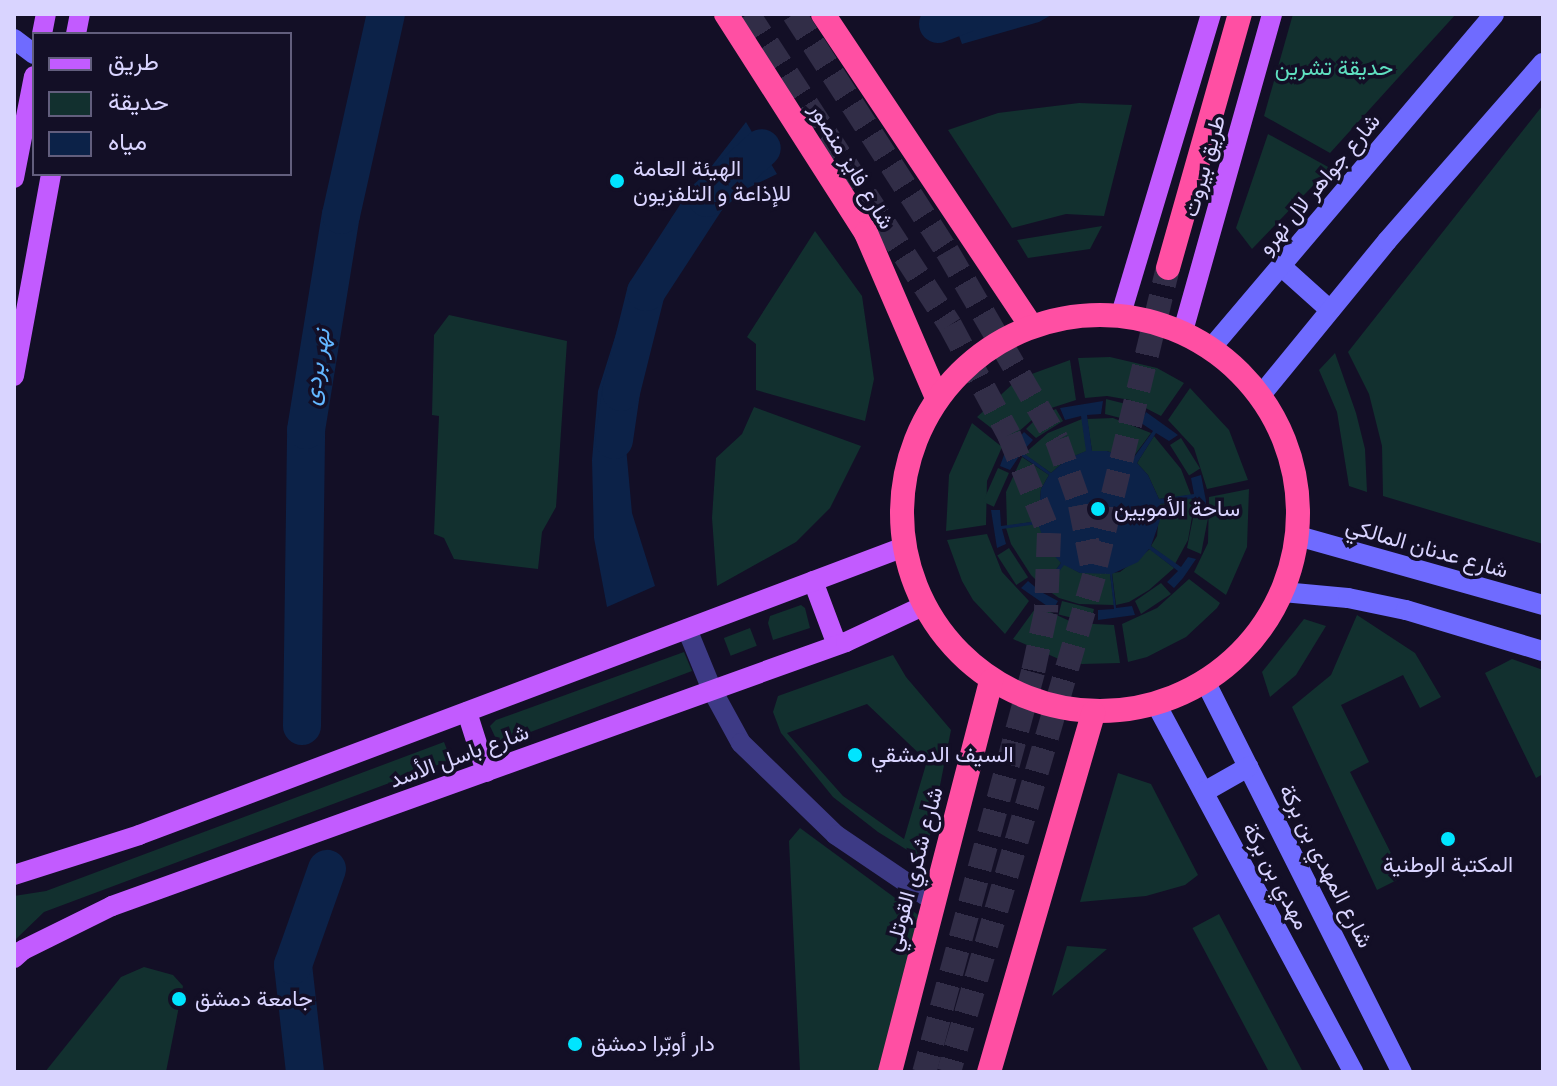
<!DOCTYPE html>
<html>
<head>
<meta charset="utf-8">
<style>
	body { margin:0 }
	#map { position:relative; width:1557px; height:1086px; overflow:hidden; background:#130f26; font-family:Raleway,Vazirmatn,sans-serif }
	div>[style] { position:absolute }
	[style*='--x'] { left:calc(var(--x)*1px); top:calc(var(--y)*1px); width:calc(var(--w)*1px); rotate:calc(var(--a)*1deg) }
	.green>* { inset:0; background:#12302f; transform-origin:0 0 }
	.water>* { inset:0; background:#0c2248 }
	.river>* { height:38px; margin:-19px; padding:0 19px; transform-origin:19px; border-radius:19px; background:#0c2248 }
	.highway-tunnel>* { height:24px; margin-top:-12px; transform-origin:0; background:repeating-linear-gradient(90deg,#312d47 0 24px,transparent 0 36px) }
	.street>* { height:20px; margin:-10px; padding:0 10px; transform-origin:10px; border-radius:10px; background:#3d3a85 }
	.secondary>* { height:20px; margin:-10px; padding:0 10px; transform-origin:10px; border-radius:10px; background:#6f6bff }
	.primary>* { height:20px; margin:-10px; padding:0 10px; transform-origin:10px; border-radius:10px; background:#c25bff }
	.highway>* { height:24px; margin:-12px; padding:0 12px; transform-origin:12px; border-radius:12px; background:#ff4fa3 }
	.highway>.ring { margin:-12px; padding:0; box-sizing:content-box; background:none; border:24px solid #ff4fa3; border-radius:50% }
	.dots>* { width:22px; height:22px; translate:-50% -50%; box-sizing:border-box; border:4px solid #130f26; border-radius:50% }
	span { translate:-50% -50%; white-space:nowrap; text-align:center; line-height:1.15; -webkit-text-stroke:7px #130f26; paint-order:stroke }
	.park-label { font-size:22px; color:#5fe0c0 }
	.street-label { font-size:22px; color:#d9d4ff }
	.poi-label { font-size:22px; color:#d9d4ff }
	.left { translate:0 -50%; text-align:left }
	.water-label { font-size:24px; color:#62b6ff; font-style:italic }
	.frame { position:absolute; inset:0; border:16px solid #d9d4ff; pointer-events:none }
	.legend { position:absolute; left:32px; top:32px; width:260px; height:144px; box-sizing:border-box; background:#130f26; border:2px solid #625e7d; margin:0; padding:10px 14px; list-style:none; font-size:24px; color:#d9d4ff }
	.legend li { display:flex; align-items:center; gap:16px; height:40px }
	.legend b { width:40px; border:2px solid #625e7d }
</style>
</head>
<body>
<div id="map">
	<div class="green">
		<div style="clip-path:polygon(1293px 14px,1456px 14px,1330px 153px,1264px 116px)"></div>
		<div style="clip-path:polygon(1079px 103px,1132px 105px,1104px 216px,1066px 214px,1012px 228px,948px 130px,998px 113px)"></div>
		<div style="clip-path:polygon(1543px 105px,1543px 544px,1383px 496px,1382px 446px,1369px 394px,1348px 352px)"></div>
		<div style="clip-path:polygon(1268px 134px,1330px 168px,1252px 249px,1236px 228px)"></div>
		<div style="clip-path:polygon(1102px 226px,1090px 249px,1028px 258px,1017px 240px)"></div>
		<div style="clip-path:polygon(815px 231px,862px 296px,874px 379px,865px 421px,756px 390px,756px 344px,747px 337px)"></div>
		<div style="clip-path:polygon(449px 315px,567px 341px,556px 507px,542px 532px,538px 569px,454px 559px,444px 538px,434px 534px,439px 416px,432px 415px,434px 335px)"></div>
		<div style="clip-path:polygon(1335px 353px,1356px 413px,1365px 449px,1367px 492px,1349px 486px,1337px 412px,1319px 370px)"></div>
		<div style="clip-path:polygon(1110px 357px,1157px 368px,1184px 383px,1161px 416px,1130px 400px,1107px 396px,1085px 398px,1078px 358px)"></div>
		<div style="clip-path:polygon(1070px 360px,1076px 400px,1042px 411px,1008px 441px,977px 417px,1018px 379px)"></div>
		<div style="clip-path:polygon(1190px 388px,1229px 430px,1248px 480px,1207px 489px,1194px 448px,1168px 420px)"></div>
		<div style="clip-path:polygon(1106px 399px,1142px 408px,1136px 422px,1105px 414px)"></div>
		<div style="clip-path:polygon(754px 407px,861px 446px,830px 508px,796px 542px,717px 586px,712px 518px,716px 458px,742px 434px)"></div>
		<div style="clip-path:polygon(1056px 409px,1063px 421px,1036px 438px,1026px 429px,1038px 417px)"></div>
		<div style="clip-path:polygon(1113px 418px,1151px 433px,1131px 460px,1107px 451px,1092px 451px,1087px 419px)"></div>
		<div style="clip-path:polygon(1082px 419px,1087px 451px,1067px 459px,1051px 473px,1024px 454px,1048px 433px)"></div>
		<div style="clip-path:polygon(972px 423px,1002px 447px,987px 481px,986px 525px,946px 531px,949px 475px)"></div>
		<div style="clip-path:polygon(1154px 436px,1181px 469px,1191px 495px,1159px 499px,1148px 475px,1137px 463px)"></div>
		<div style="left:1181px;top:438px;width:36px;height:13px;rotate:58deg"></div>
		<div style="clip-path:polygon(1022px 457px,1049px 475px,1041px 489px,1038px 521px,1007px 526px,1006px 492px)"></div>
		<div style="left:998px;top:468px;width:12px;height:37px;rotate:24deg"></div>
		<div style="clip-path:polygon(1249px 489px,1247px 547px,1226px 595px,1194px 572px,1208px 543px,1209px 497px)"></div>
		<div style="clip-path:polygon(1191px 498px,1194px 505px,1188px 540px,1175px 564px,1151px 546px,1157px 536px,1160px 504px)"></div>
		<div style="clip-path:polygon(1193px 518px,1208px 518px,1201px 554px,1187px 548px)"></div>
		<div style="clip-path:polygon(1038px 523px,1061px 563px,1043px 587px,1031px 575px,1011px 544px,1006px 528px)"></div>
		<div style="clip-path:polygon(987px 534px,1002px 572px,1029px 601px,1005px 634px,973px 600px,962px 581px,947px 540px)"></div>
		<div style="left:1009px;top:548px;width:35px;height:14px;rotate:57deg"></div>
		<div style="clip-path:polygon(1150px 549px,1174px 568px,1149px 590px,1129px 602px,1116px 605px,1112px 573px,1120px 572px)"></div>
		<div style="clip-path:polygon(1064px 564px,1080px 573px,1110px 573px,1114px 605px,1079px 604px,1059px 598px,1046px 589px)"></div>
		<div style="clip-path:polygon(1189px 579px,1220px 603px,1217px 608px,1186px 637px,1147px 657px,1128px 662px,1122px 624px,1157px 608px)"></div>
		<div style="clip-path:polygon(1161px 583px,1171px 594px,1141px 614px,1135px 601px)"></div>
		<div style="left:1062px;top:601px;width:33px;height:14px;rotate:14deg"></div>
		<div style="clip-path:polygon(801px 605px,805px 608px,810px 628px,773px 640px,768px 623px,770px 616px)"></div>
		<div style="clip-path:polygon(1037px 606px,1074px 623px,1114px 625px,1120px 663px,1082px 664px,1061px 660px,1013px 639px)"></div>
		<div style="clip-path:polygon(1357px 615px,1415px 653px,1441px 697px,1420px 708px,1403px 675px,1341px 705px,1369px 762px,1350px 772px,1403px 877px,1377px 890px,1292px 707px,1331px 675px)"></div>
		<div style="clip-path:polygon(1304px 619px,1326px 626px,1296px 675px,1270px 697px,1262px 672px)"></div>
		<div style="left:750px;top:628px;width:19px;height:28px;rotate:69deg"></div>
		<div style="clip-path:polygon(684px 652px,692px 671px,504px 742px,497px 741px,490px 726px,496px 720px)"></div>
		<div style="clip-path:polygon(evenodd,893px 655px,906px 677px,951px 730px,925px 861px,878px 832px,833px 797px,781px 733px,773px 712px,778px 696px,893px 655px,867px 704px,927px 761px,904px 839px,843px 796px,787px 733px,867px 704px)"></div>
		<div style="clip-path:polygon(1512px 659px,1543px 670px,1543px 774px,1536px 778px,1485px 673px)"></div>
		<div style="clip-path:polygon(444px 742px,451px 760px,44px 912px,14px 941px,14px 896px,46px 891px)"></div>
		<div style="clip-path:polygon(1118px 773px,1151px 784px,1198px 875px,1185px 885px,1146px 896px,1080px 902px)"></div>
		<div style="clip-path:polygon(800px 828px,921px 917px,881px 1072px,800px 1072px,789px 841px)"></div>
		<div style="left:1219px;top:914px;width:178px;height:30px;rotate:62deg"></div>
		<div style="clip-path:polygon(1067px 946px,1107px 949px,1052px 996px)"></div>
		<div style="clip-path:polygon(144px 967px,173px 975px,183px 986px,166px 1072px,45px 1072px,121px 977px)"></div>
	</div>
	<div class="water">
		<div style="clip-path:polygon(951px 14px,1053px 14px,1039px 22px,962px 44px)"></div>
		<div style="clip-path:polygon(746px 122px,777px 174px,698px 212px,646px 292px,621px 392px,632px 513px,655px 586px,607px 607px,594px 538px,592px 460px,598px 391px,627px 299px,672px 217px)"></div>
		<div style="clip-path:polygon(1103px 401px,1101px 414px,1087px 415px,1092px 451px,1107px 451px,1132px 460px,1153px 431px,1141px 423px,1146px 412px,1178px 435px,1169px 441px,1156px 433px,1137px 463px,1148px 475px,1159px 499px,1194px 494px,1191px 478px,1201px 475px,1206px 501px,1206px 512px,1196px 512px,1195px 498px,1160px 504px,1160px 520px,1151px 546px,1181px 567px,1188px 557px,1196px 559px,1183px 578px,1174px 588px,1167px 582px,1178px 571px,1149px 549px,1138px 562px,1112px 574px,1116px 608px,1132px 606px,1135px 615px,1098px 620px,1098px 610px,1114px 609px,1110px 574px,1080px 573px,1064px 565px,1043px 593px,1058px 601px,1053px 610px,1021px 588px,1028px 581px,1040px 591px,1061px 563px,1047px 548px,1038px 524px,1002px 529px,1006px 544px,997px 548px,991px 510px,1000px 510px,1001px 526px,1038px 521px,1041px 489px,1049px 475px,1020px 455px,1010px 470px,1000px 466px,1004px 455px,1024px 432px,1033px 440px,1022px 452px,1051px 473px,1067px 459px,1086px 451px,1081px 416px,1065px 420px,1060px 408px)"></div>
	</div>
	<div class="river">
		<div style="--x:938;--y:24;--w:28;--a:-21"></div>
		<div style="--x:614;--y:440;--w:49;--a:-81.7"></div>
		<div style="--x:621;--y:392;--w:103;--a:-76"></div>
		<div style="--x:646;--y:292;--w:112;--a:-57"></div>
		<div style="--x:707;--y:198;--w:74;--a:-42.3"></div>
		<div style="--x:302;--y:726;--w:296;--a:-89.2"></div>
		<div style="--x:306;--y:430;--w:218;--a:-80.8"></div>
		<div style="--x:341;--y:215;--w:206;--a:-77.4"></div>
		<div style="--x:305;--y:1072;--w:108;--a:-96.4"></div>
		<div style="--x:293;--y:965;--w:102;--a:-70.5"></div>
	</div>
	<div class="highway-tunnel">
		<div style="--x:748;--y:14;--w:371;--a:57"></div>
		<div style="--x:950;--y:325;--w:125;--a:61.8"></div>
		<div style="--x:1009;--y:435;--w:106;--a:67.8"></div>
		<div style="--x:1049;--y:533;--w:79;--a:92.2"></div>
		<div style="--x:1046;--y:612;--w:61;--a:102.2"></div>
		<div style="--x:1033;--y:672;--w:415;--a:105.2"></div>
		<div style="--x:794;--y:14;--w:282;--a:57.2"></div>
		<div style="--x:947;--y:251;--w:219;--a:59.8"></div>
		<div style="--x:1057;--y:440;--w:69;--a:70.5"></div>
		<div style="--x:1080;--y:505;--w:72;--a:78.8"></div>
		<div style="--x:1094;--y:576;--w:517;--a:106.3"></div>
		<div style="--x:1096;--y:565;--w:306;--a:-76.4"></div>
	</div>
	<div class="street">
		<div style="--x:687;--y:629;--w:66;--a:67.7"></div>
		<div style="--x:712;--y:690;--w:60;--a:61.3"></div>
		<div style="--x:741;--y:743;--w:132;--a:44.1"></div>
		<div style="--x:836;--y:835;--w:116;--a:34.1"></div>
	</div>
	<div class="secondary">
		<div style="--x:14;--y:39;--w:25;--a:37"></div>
		<div style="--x:1281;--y:266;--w:66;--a:41.9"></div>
		<div style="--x:1212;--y:347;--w:436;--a:-49.7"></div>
		<div style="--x:1261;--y:395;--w:199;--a:-50.7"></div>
		<div style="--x:1387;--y:241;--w:237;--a:-48.8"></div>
		<div style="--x:1298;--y:536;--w:255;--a:15.7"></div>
		<div style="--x:1283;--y:592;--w:65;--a:5.3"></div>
		<div style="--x:1348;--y:598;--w:59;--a:11.7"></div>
		<div style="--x:1406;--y:610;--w:143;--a:16.7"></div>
		<div style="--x:1206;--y:683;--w:436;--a:63.3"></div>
		<div style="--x:1155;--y:702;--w:420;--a:61.8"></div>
		<div style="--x:1204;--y:792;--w:51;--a:-29.6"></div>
	</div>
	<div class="primary">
		<div style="--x:42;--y:34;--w:20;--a:-79"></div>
		<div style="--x:76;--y:34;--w:20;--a:-79"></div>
		<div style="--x:14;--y:178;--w:104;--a:-78.9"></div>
		<div style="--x:1121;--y:314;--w:313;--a:-73.3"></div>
		<div style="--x:1183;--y:331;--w:329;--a:-74.3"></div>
		<div style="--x:14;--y:376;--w:205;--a:-79.6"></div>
		<div style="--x:813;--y:581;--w:68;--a:69.4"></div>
		<div style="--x:467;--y:712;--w:63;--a:72.4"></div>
		<div style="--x:14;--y:875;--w:131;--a:-17.7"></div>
		<div style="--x:139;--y:835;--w:817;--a:-20.63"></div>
		<div style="--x:14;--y:958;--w:12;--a:-42"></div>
		<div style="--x:23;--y:950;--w:99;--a:-26.3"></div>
		<div style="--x:112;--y:906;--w:780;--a:-19.78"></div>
		<div style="--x:846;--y:642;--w:85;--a:-25.1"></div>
	</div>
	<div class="highway">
		<div style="--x:726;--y:14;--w:260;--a:57.4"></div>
		<div style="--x:866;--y:233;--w:180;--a:66.7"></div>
		<div style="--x:823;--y:14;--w:375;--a:56.3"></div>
		<div style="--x:1168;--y:268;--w:264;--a:-74.2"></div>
		<div class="ring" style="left:902px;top:315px;width:372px;height:372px"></div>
		<div style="--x:890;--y:1072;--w:404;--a:-75.5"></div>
		<div style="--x:989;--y:1072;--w:374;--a:-73.8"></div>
	</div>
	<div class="dots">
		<div style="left:617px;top:181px;background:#00e5ff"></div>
		<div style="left:1098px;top:509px;background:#00e5ff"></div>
		<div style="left:855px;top:755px;background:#00e5ff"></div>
		<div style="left:1448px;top:839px;background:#00e5ff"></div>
		<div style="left:179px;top:999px;background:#00e5ff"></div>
		<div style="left:575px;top:1044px;background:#00e5ff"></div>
	</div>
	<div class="park-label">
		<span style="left:1334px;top:68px">حديقة تشرين</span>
	</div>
	<div class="street-label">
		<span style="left:852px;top:166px;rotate:59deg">شارع فايز منصور</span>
		<span style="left:1204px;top:166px;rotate:-74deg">طريق بيروت</span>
		<span style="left:1319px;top:184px;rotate:-50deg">شارع جواهر لال نهرو</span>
		<span style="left:1427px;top:548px;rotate:16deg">شارع عدنان المالكي</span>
		<span style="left:459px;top:756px;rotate:-20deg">شارع باسل الأسد</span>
		<span style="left:1326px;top:866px;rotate:63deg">شارع المهدي بن بركة</span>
		<span style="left:914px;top:869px;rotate:-75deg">شارع شكري القوتلي</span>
		<span style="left:1276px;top:876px;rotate:62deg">مهدي بن بركة</span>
	</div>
	<div class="poi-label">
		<span class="left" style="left:633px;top:181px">الهيئة العامة<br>للإذاعة و التلفزيون</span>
		<span class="left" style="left:1114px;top:509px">ساحة الأمويين</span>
		<span class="left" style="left:871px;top:755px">السيف الدمشقي</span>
		<span style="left:1448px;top:865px">المكتبة الوطنية</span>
		<span class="left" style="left:195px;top:999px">جامعة دمشق</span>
		<span class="left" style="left:591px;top:1044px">دار أوبّرا دمشق</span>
	</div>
	<div class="water-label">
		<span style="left:316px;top:367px;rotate:-81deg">نهر بردى</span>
	</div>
	<div class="frame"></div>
	<ul class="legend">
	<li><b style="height:10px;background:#c25bff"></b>طريق</li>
	<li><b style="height:22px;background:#12302f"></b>حديقة</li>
	<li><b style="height:22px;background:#0c2248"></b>مياه</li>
	</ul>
</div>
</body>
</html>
